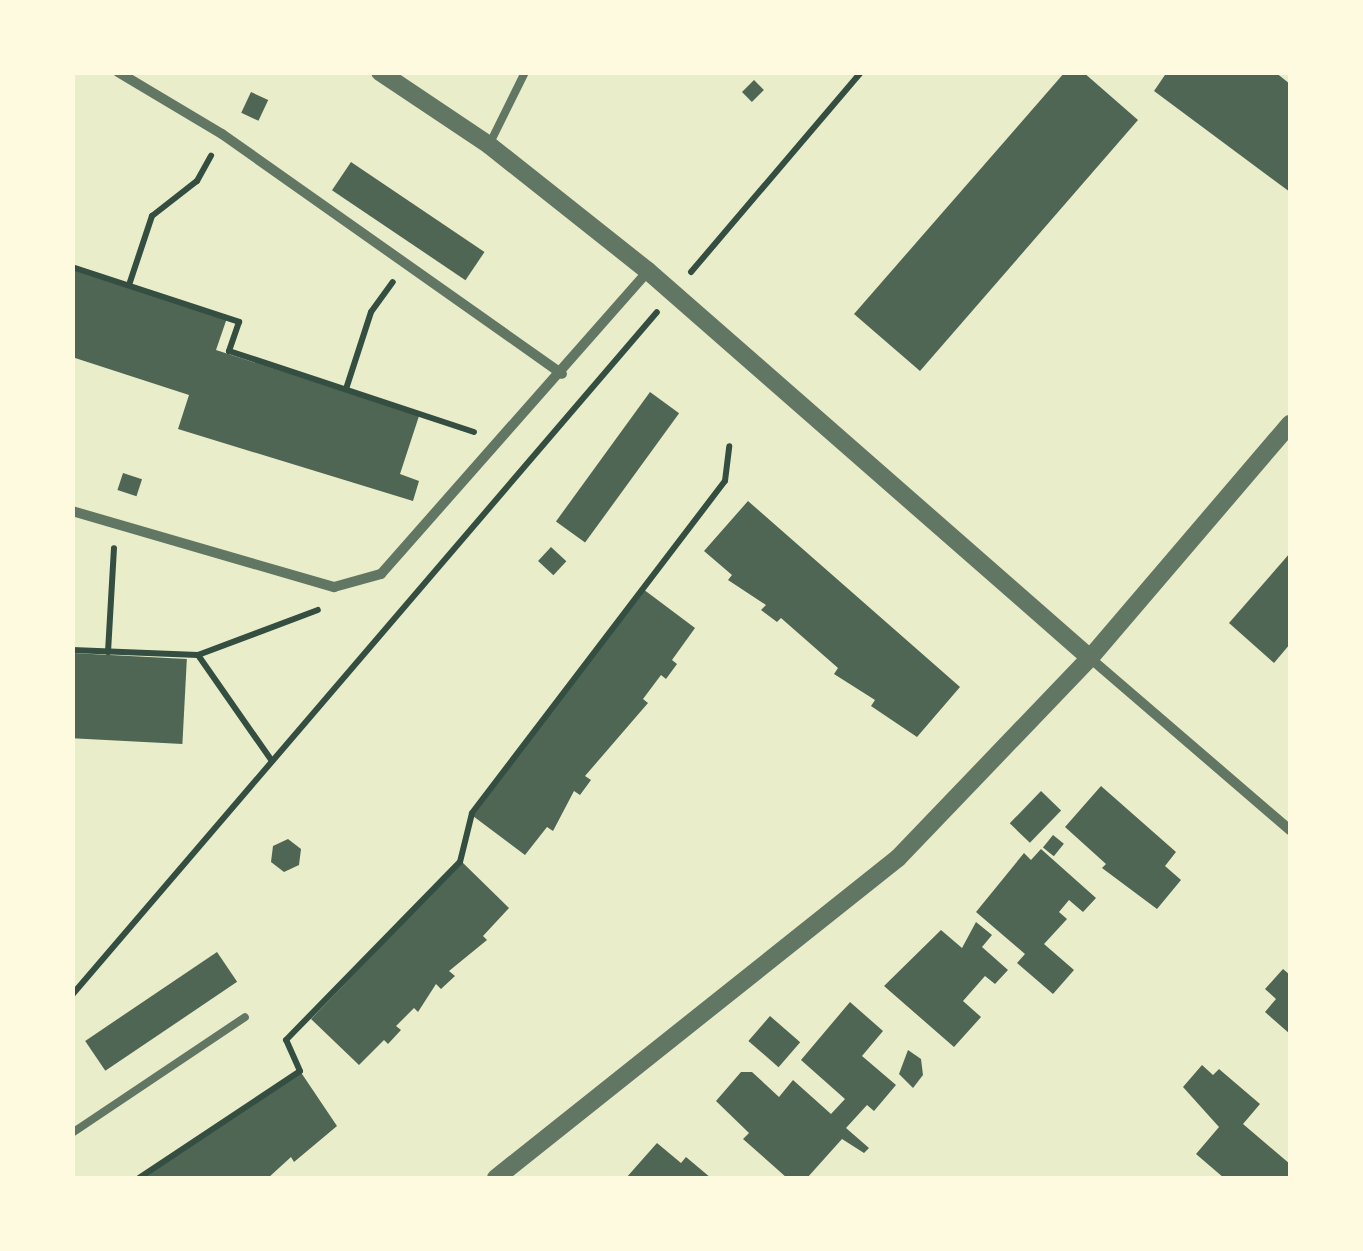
<!DOCTYPE html>
<html>
<head>
<meta charset="utf-8">
<style>
	body { margin:0 }
	#map { position:relative; width:1363px; height:1251px; overflow:hidden; background:#e9edc9; font-family:Signika,sans-serif }
	div>[style] { position:absolute }
	[style*='--x'] { left:calc(var(--x)*1px); top:calc(var(--y)*1px); width:calc(var(--w)*1px); rotate:calc(var(--a)*1deg) }
	.building>* { inset:0; background:#4f6655; transform-origin:0 0 }
	.path>* { height:6px; margin:-3px; padding:0 3px; transform-origin:3px; border-radius:3px; background:#344e41 }
	.service>* { height:8px; margin:-4px; padding:0 4px; transform-origin:4px; border-radius:4px; background:#617663 }
	.minor>* { height:10px; margin:-5px; padding:0 5px; transform-origin:5px; border-radius:5px; background:#617663 }
	.tertiary>* { height:18px; margin:-9px; padding:0 9px; transform-origin:9px; border-radius:9px; background:#617663 }
	span { translate:-50% -50%; white-space:nowrap; text-align:center; line-height:1.15; -webkit-text-stroke:8px #fefae0; paint-order:stroke }
	.frame { position:absolute; inset:0; border:75px solid #fefae0; pointer-events:none }
</style>
</head>
<body>
<div id="map">
	<div class="building">
		<div style="clip-path:polygon(1065px 72px,1083px 72px,1138px 120px,920px 371px,854px 314px)"></div>
		<div style="clip-path:polygon(1167px 72px,1275px 72px,1290px 84px,1290px 192px,1154px 91px)"></div>
		<div style="left:754px;top:80px;width:14px;height:17px;rotate:45deg"></div>
		<div style="left:251px;top:92px;width:19px;height:23px;rotate:25deg"></div>
		<div style="left:351px;top:162px;width:161px;height:34px;rotate:34deg"></div>
		<div style="clip-path:polygon(72px 268px,227px 318px,216px 350px,419px 416px,400px 474px,419px 481px,413px 501px,178px 429px,189px 395px,72px 357px)"></div>
		<div style="left:650px;top:392px;width:36px;height:160px;rotate:36deg"></div>
		<div style="left:123px;top:473px;width:20px;height:18px;rotate:18deg"></div>
		<div style="clip-path:polygon(748px 501px,960px 687px,917px 737px,871px 706px,875px 700px,834px 674px,838px 668px,781px 618px,777px 622px,761px 610px,766px 605px,728px 580px,732px 575px,704px 551px)"></div>
		<div style="left:551px;top:547px;width:21px;height:19px;rotate:43deg"></div>
		<div style="clip-path:polygon(1290px 553px,1290px 644px,1274px 663px,1229px 623px)"></div>
		<div style="clip-path:polygon(643px 589px,695px 628px,672px 660px,677px 664px,666px 679px,661px 675px,643px 699px,648px 703px,585px 776px,591px 780px,580px 795px,574px 791px,553px 831px,547px 827px,525px 855px,473px 816px)"></div>
		<div style="left:72px;top:653px;width:115px;height:85px;rotate:3deg"></div>
		<div style="clip-path:polygon(1101px 786px,1176px 852px,1165px 866px,1181px 880px,1157px 909px,1102px 868px,1106px 864px,1065px 827px)"></div>
		<div style="left:1041px;top:791px;width:28px;height:45px;rotate:44deg"></div>
		<div style="left:1053px;top:835px;width:14px;height:16px;rotate:39deg"></div>
		<div style="clip-path:polygon(288px 839px,301px 849px,299px 865px,284px 872px,271px 862px,273px 846px)"></div>
		<div style="clip-path:polygon(1041px 849px,1096px 898px,1083px 912px,1069px 900px,1059px 912px,1067px 919px,1044px 944px,1074px 970px,1053px 994px,1017px 963px,1025px 954px,976px 912px,1024px 853px,1031px 860px)"></div>
		<div style="clip-path:polygon(462px 862px,509px 908px,483px 936px,487px 940px,449px 971px,455px 976px,441px 989px,436px 984px,418px 1012px,414px 1008px,396px 1026px,401px 1030px,388px 1044px,384px 1040px,359px 1065px,311px 1019px)"></div>
		<div style="clip-path:polygon(976px 922px,992px 935px,982px 947px,1008px 970px,995px 984px,985px 976px,963px 1001px,981px 1017px,954px 1047px,884px 986px,941px 930px,962px 948px)"></div>
		<div style="left:217px;top:952px;width:36px;height:159px;rotate:56deg"></div>
		<div style="clip-path:polygon(1283px 969px,1290px 975px,1290px 1034px,1265px 1012px,1276px 999px,1265px 989px)"></div>
		<div style="clip-path:polygon(850px 1002px,883px 1031px,862px 1056px,896px 1085px,874px 1111px,867px 1105px,846px 1128px,869px 1148px,864px 1153px,842px 1139px,807px 1178px,787px 1178px,743px 1139px,749px 1133px,716px 1101px,741px 1072px,752px 1072px,779px 1097px,793px 1080px,831px 1114px,845px 1099px,801px 1060px)"></div>
		<div style="left:770px;top:1016px;width:40px;height:33px;rotate:41deg"></div>
		<div style="clip-path:polygon(908px 1050px,921px 1059px,923px 1075px,913px 1088px,899px 1074px)"></div>
		<div style="clip-path:polygon(1202px 1065px,1213px 1075px,1219px 1069px,1260px 1104px,1243px 1124px,1290px 1164px,1290px 1178px,1224px 1178px,1196px 1154px,1219px 1127px,1183px 1087px)"></div>
		<div style="clip-path:polygon(300px 1071px,337px 1126px,294px 1162px,291px 1157px,268px 1178px,141px 1178px)"></div>
		<div style="clip-path:polygon(657px 1143px,681px 1163px,686px 1157px,711px 1178px,626px 1178px)"></div>
	</div>
	<div class="path">
		<div style="--x:72;--y:267;--w:176;--a:18.2"></div>
		<div style="--x:239;--y:322;--w:31;--a:109"></div>
		<div style="--x:229;--y:351;--w:258;--a:18.3"></div>
		<div style="--x:691;--y:272;--w:262;--a:-49.6"></div>
		<div style="--x:129;--y:285;--w:73;--a:-71.6"></div>
		<div style="--x:152;--y:216;--w:57;--a:-37.9"></div>
		<div style="--x:197;--y:181;--w:29;--a:-61"></div>
		<div style="--x:346;--y:389;--w:81;--a:-72"></div>
		<div style="--x:371;--y:312;--w:37;--a:-54"></div>
		<div style="--x:72;--y:650;--w:126;--a:2.3"></div>
		<div style="--x:198;--y:655;--w:129;--a:55.1"></div>
		<div style="--x:108;--y:652;--w:104;--a:-86.7"></div>
		<div style="--x:198;--y:655;--w:128;--a:-20.6"></div>
		<div style="--x:72;--y:995;--w:899;--a:-49.42"></div>
		<div style="--x:139;--y:1178;--w:193;--a:-33.6"></div>
		<div style="--x:300;--y:1071;--w:34;--a:-114"></div>
		<div style="--x:286;--y:1040;--w:249;--a:-45.7"></div>
		<div style="--x:460;--y:862;--w:50;--a:-76.2"></div>
		<div style="--x:472;--y:813;--w:417;--a:-52.7"></div>
		<div style="--x:725;--y:481;--w:35;--a:-83"></div>
	</div>
	<div class="service">
		<div style="--x:489;--y:145;--w:81;--a:-63.7"></div>
		<div style="--x:72;--y:1133;--w:208;--a:-33.8"></div>
	</div>
	<div class="minor">
		<div style="--x:118;--y:72;--w:121;--a:30.8"></div>
		<div style="--x:222;--y:134;--w:416;--a:35.2"></div>
		<div style="--x:72;--y:511;--w:273;--a:16.2"></div>
		<div style="--x:334;--y:587;--w:49;--a:-15.5"></div>
		<div style="--x:381;--y:574;--w:404;--a:-48.6"></div>
		<div style="--x:1090;--y:658;--w:264;--a:40.7"></div>
	</div>
	<div class="tertiary">
		<div style="--x:380;--y:72;--w:131;--a:33.8"></div>
		<div style="--x:489;--y:145;--w:203;--a:38.4"></div>
		<div style="--x:648;--y:271;--w:587;--a:41.2"></div>
		<div style="--x:496;--y:1178;--w:514;--a:-38.52"></div>
		<div style="--x:898;--y:858;--w:277;--a:-46.2"></div>
		<div style="--x:1090;--y:658;--w:308;--a:-49.5"></div>
	</div>
	<div class="frame"></div>
</div>
</body>
</html>
